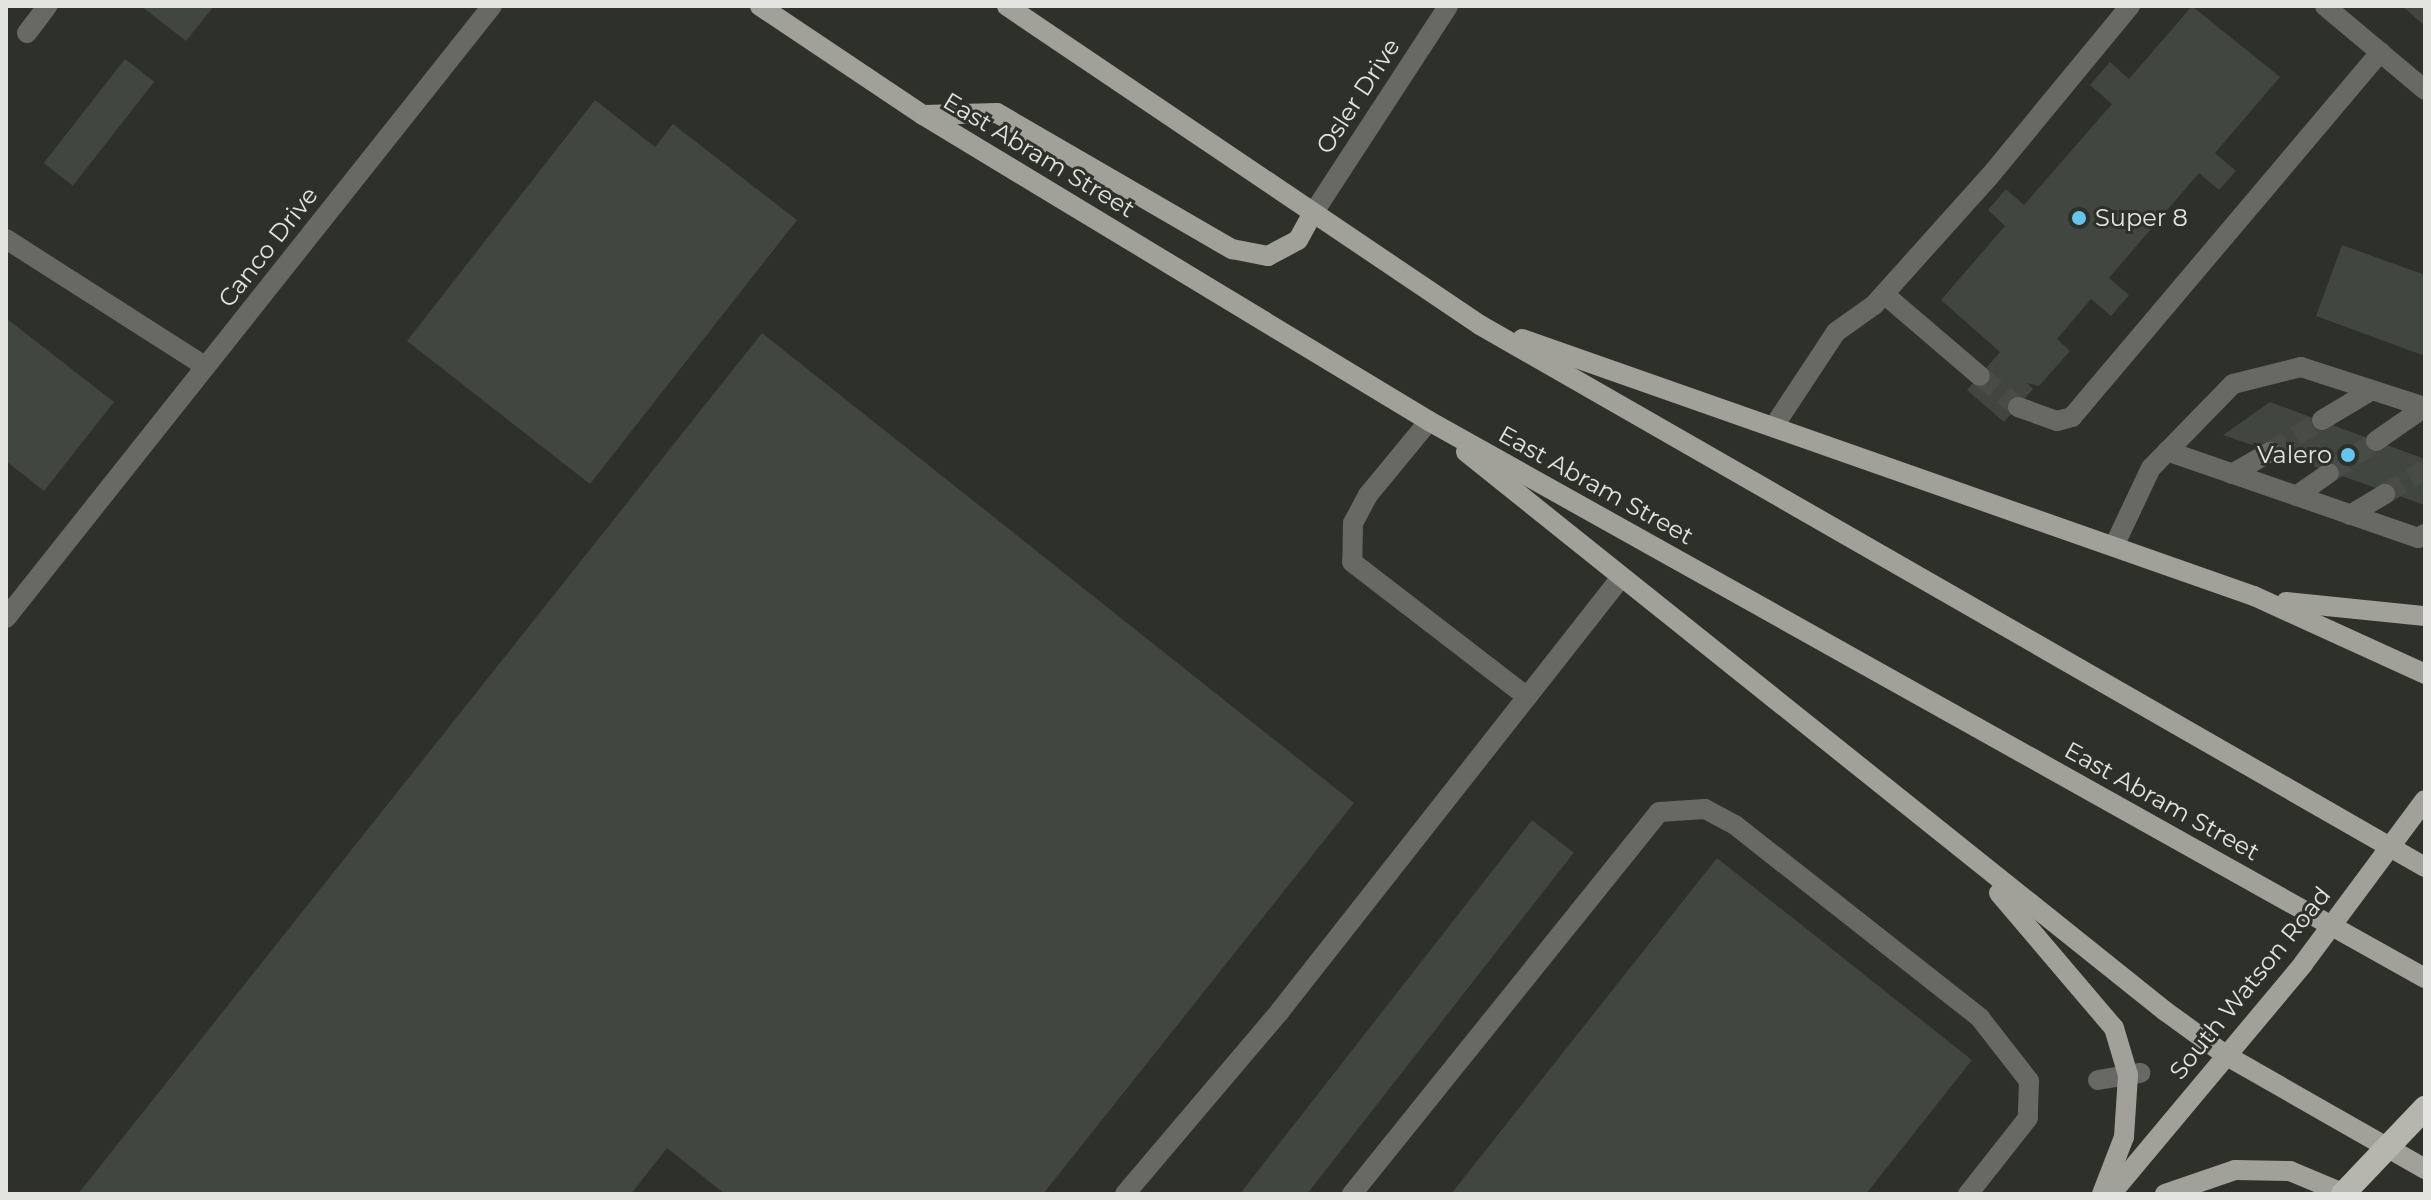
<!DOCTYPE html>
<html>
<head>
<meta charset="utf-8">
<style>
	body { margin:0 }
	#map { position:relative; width:2431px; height:1200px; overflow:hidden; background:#2e302a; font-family:Montserrat,sans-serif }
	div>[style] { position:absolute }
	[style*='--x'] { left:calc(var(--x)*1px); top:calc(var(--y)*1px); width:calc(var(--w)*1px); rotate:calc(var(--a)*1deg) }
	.building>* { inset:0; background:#414640; transform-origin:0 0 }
	.minor-tunnel>* { height:20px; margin-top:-10px; transform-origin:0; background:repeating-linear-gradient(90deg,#494b45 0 20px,transparent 0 30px) }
	.minor>* { height:20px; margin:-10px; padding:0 10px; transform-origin:10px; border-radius:10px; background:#686865 }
	.major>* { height:20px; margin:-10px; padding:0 10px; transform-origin:10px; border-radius:10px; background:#a1a099 }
	.major-bridge>* { height:20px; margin:-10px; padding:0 10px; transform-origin:10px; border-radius:10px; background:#a1a099 }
	.highway-bridge>* { height:24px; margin:-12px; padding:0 12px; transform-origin:12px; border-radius:12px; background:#b7b6ae }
	.dots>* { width:22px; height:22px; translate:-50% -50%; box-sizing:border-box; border:4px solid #2e302a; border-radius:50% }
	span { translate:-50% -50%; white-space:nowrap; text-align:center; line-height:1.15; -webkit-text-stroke:6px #2e302a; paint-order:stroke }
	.street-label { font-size:24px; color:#e3e4e0 }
	.poi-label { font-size:24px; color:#e3e4e0 }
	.left { translate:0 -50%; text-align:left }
	.right { translate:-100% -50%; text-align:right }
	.frame { position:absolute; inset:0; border:8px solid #e3e4e0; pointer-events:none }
</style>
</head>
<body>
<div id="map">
	<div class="building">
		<div style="clip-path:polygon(141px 6px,214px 6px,186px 41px)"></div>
		<div style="clip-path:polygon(2192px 6px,2280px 77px,2215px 153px,2236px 171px,2219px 190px,2199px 173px,2109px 278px,2129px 295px,2111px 316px,2091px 299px,2057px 339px,2070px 351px,2039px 386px,2027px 383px,2033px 389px,2004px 422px,1967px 390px,2000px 352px,1941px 300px,2005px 226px,1988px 210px,2006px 189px,2024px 205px,2112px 104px,2090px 85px,2110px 62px,2129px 79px)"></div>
		<div style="clip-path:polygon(2402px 6px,2425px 6px,2425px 26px)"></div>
		<div style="left:125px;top:59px;width:37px;height:132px;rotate:38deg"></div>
		<div style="clip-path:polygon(595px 100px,655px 147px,673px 124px,797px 220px,590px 484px,407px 341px)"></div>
		<div style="clip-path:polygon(2342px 245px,2425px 275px,2425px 356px,2316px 316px)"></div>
		<div style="clip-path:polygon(6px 318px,114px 402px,44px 491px,6px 461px)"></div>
		<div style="clip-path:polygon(762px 333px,1354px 803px,1043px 1194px,725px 1194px,667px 1148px,631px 1194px,78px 1194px)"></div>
		<div style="clip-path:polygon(2270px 402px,2425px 459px,2425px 505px,2223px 435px)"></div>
		<div style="left:1532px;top:820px;width:53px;height:477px;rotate:38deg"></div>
		<div style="clip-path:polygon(1717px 858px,1972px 1060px,1866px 1194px,1451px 1194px)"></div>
	</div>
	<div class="minor-tunnel">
		<div style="--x:1980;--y:376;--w:49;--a:39.2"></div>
		<div style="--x:2270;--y:452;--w:61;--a:-31.6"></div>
		<div style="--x:2329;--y:473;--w:57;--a:-34.2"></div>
		<div style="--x:2385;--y:494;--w:47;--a:-32"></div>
	</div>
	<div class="minor">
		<div style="--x:2325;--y:6;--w:131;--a:40"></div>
		<div style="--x:27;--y:33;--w:34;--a:-53"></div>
		<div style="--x:1312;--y:215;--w:249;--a:-56.9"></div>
		<div style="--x:6;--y:239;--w:237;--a:32.6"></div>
		<div style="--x:1884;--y:294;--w:126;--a:40.5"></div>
		<div style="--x:2018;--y:407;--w:41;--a:19.7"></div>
		<div style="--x:2057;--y:421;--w:16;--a:-15"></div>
		<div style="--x:2072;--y:417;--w:478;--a:-49.8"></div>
		<div style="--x:2322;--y:420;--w:58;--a:-31"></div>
		<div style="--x:1429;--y:421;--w:96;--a:129.5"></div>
		<div style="--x:1368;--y:495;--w:32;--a:118"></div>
		<div style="--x:1353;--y:523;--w:39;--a:91"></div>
		<div style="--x:1352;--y:562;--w:221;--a:37.6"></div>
		<div style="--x:1776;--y:423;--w:109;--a:-56.6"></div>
		<div style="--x:1836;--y:332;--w:47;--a:-35.4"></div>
		<div style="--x:1874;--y:305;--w:172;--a:-48.1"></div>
		<div style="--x:1989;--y:177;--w:222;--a:-50.5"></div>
		<div style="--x:2376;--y:441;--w:60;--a:-34.8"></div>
		<div style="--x:2167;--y:451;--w:266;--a:19.1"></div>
		<div style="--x:2418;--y:538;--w:8;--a:-30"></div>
		<div style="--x:2232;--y:474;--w:44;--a:-30.1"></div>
		<div style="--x:2296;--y:496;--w:40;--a:-34.9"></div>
		<div style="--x:2350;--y:515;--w:41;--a:-31"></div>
		<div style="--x:2115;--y:544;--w:84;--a:-64.7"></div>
		<div style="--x:2151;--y:468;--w:117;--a:-45.7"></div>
		<div style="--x:2233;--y:384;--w:70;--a:-14"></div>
		<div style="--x:2301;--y:367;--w:130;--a:17.9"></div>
		<div style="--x:6;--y:618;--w:781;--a:-51.55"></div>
		<div style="--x:2098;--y:1080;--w:43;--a:-9.5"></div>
		<div style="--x:1125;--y:1194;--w:240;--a:-49.7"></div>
		<div style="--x:1280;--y:1011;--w:548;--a:-51.81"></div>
		<div style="--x:1352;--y:1194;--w:490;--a:-51.2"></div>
		<div style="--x:1659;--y:812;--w:46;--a:-3.7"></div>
		<div style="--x:1705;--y:809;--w:34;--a:28"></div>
		<div style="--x:1735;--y:825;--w:312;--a:38.2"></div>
		<div style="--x:1980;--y:1018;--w:80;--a:52.1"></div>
		<div style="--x:2029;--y:1081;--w:37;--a:92"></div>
		<div style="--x:2028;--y:1118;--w:97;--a:128.3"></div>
	</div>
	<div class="major">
		<div style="--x:760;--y:6;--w:196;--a:33.8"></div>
		<div style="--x:923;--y:115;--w:591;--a:31.16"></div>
		<div style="--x:1429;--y:421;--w:1141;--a:29.22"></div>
		<div style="--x:1007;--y:6;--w:571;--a:34"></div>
		<div style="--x:1480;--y:325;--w:1089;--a:29.84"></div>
		<div style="--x:923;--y:115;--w:74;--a:-1.5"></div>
		<div style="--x:997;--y:113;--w:272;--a:30.1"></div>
		<div style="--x:1232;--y:249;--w:37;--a:11"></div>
		<div style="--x:1268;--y:256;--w:34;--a:-28"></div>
		<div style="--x:1298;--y:240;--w:29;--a:-61"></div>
		<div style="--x:1522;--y:339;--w:776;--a:19.35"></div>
		<div style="--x:2254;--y:596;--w:188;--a:24.5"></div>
		<div style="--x:1466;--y:452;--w:895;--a:38.65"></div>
		<div style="--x:2165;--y:1011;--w:77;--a:36"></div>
		<div style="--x:2227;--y:1056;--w:228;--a:29.7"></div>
		<div style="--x:2286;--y:602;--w:140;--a:5.8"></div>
		<div style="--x:1999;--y:893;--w:177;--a:49.6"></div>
		<div style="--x:2114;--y:1028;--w:49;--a:73.4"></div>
		<div style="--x:2128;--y:1075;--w:62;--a:93.7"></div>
		<div style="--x:2124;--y:1137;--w:61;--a:111.1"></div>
		<div style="--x:2111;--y:1194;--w:300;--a:-50.1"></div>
		<div style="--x:2165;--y:1194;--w:74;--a:-18.9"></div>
		<div style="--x:2235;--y:1170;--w:55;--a:1"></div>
		<div style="--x:2290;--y:1171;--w:60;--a:22.7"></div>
	</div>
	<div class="major-bridge">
		<div style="--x:2303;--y:964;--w:204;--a:-53.4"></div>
	</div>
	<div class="highway-bridge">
		<div style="--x:2343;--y:1194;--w:119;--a:-46.4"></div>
	</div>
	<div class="dots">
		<div style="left:2079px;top:218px;background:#65c5ee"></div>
		<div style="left:2348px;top:455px;background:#65c5ee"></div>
	</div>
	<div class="street-label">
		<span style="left:1358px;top:96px;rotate:-57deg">Osler Drive</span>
		<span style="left:1039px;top:155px;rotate:31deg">East Abram Street</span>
		<span style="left:268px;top:247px;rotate:-52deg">Canco Drive</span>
		<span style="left:1596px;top:485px;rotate:29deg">East Abram Street</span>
		<span style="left:2162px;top:801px;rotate:29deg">East Abram Street</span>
		<span style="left:2250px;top:983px;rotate:-51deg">South Watson Road</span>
	</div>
	<div class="poi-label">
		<span class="left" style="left:2095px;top:218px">Super 8</span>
		<span class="right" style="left:2332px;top:455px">Valero</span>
	</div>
	<div class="frame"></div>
</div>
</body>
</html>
